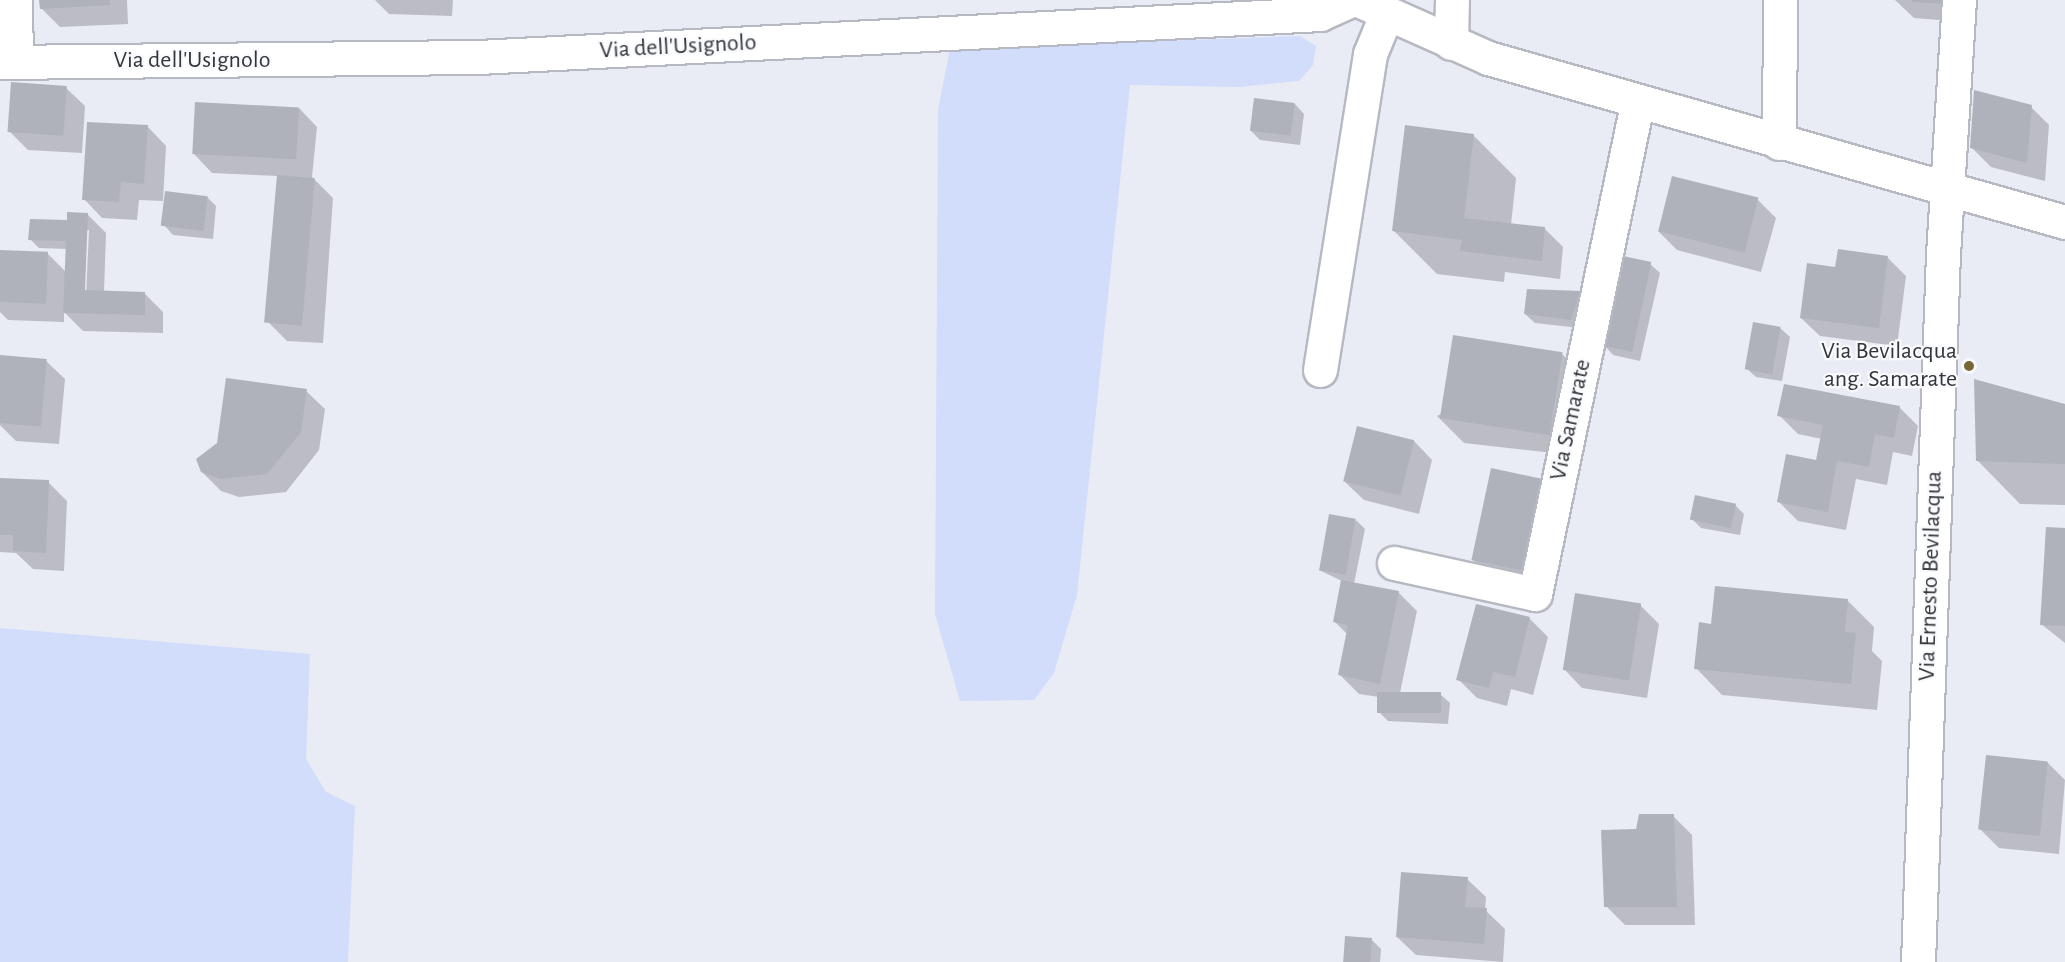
<!DOCTYPE html>
<html>
<head>
<meta charset="utf-8">
<style>
	body { margin:0 }
	#map { position:relative; width:2065px; height:962px; overflow:hidden; background:#eaecf5; font-family:"Alegreya Sans",sans-serif }
	div>[style] { position:absolute }
	[style*='--x'] { left:calc(var(--x)*1px); top:calc(var(--y)*1px); width:calc(var(--w)*1px); rotate:calc(var(--a)*1deg) }
	.green>* { inset:0; background:#d2dcfb }
	.shadow>* { inset:0; background:#0003 }
	.building>* { inset:0; background:#b0b2bb; transform-origin:0 0 }
	.roads { filter:drop-shadow(2px 0 #b6b9c1) drop-shadow(-2px 0 #b6b9c1) drop-shadow(0 2px #b6b9c1) drop-shadow(0 -2px #b6b9c1) }
	.minor>* { height:33px; margin:-16.5px; padding:0 16.5px; transform-origin:16.5px; border-radius:16.5px; background:#fff }
	.dots>* { width:16px; height:16px; translate:-50% -50%; box-sizing:border-box; border:3px solid #f9fafd; border-radius:50% }
	span { translate:-50% -50%; white-space:nowrap; text-align:center; line-height:1.15; -webkit-text-stroke:4.5px #f9fafd; paint-order:stroke }
	.street-label { font-size:24px; color:#343539 }
	.poi-label { font-size:24px; color:#343539 }
	.right { translate:-100% -50%; text-align:right }
</style>
</head>
<body>
<div id="map">
	<div class="green">
		<div style="clip-path:polygon(1300px 36px,1316px 46px,1313px 65px,1299px 81px,1238px 87px,1130px 85px,1077px 595px,1054px 673px,1034px 700px,960px 701px,935px 614px,938px 110px,950px 49px)"></div>
		<div style="clip-path:polygon(0 628px,310px 654px,306px 759px,326px 792px,355px 806px,348px 962px,0 962px)"></div>
	</div>
	<div class="shadow">
		<div style="clip-path:polygon(41px 0,127px 0,128px 24px,60px 27px,41px 8px)"></div>
		<div style="clip-path:polygon(375px 0,453px 0,452px 16px,389px 14px)"></div>
		<div style="clip-path:polygon(1895px 0,1963px 0,1963px 22px,1914px 18px)"></div>
		<div style="clip-path:polygon(66px 88px,85px 106px,82px 153px,28px 150px,9px 131px)"></div>
		<div style="clip-path:polygon(1295px 104px,1304px 114px,1300px 145px,1260px 140px,1251px 131px)"></div>
		<div style="clip-path:polygon(2031px 107px,2049px 125px,2045px 181px,1991px 167px,1972px 148px)"></div>
		<div style="clip-path:polygon(299px 108px,317px 127px,312px 177px,333px 198px,323px 343px,287px 341px,268px 322px,279px 176px,212px 173px,194px 154px)"></div>
		<div style="clip-path:polygon(148px 127px,166px 146px,163px 201px,139px 200px,137px 220px,102px 218px,84px 199px)"></div>
		<div style="clip-path:polygon(1473px 135px,1516px 178px,1511px 225px,1545px 229px,1563px 247px,1560px 279px,1505px 272px,1504px 282px,1437px 274px,1394px 231px)"></div>
		<div style="clip-path:polygon(207px 197px,216px 206px,213px 239px,173px 235px,164px 225px)"></div>
		<div style="clip-path:polygon(1757px 199px,1776px 218px,1761px 272px,1677px 250px,1658px 231px)"></div>
		<div style="clip-path:polygon(evenodd,87px 214px,106px 233px,104px 292px,145px 294px,163px 312px,163px 333px,83px 331px,64px 312px,64px 322px,8px 320px,0 312px,0 251px,47px 253px,66px 272px,67px 249px,39px 248px,30px 239px,87px 214px,86px 230px,89px 230px,86px 297px,83px 297px,86px 230px)"></div>
		<div style="clip-path:polygon(1887px 257px,1906px 276px,1897px 346px,1820px 336px,1801px 318px,1836px 269px)"></div>
		<div style="clip-path:polygon(1650px 264px,1660px 273px,1640px 361px,1613px 355px,1604px 345px)"></div>
		<div style="clip-path:polygon(1580px 292px,1589px 301px,1580px 328px,1535px 323px,1525px 314px)"></div>
		<div style="clip-path:polygon(1780px 328px,1790px 337px,1782px 381px,1756px 377px,1746px 368px)"></div>
		<div style="clip-path:polygon(1562px 354px,1589px 380px,1580px 456px,1464px 443px,1437px 416px)"></div>
		<div style="clip-path:polygon(0 356px,46px 361px,65px 379px,59px 444px,16px 441px,0 425px)"></div>
		<div style="clip-path:polygon(306px 391px,325px 409px,319px 450px,286px 492px,239px 497px,221px 491px,202px 472px)"></div>
		<div style="clip-path:polygon(2065px 406px,2065px 505px,2020px 504px,1977px 460px)"></div>
		<div style="clip-path:polygon(1899px 407px,1918px 426px,1912px 456px,1893px 452px,1887px 485px,1856px 479px,1846px 530px,1798px 521px,1779px 502px,1818px 462px,1822px 439px,1798px 434px,1779px 415px)"></div>
		<div style="clip-path:polygon(1358px 428px,1414px 441px,1432px 460px,1419px 514px,1364px 500px,1345px 482px)"></div>
		<div style="clip-path:polygon(1492px 470px,1542px 589px,1492px 578px,1473px 560px)"></div>
		<div style="clip-path:polygon(0 480px,48px 482px,67px 501px,64px 571px,33px 569px,16px 553px,0 552px)"></div>
		<div style="clip-path:polygon(1735px 505px,1744px 514px,1740px 535px,1701px 528px,1692px 519px)"></div>
		<div style="clip-path:polygon(1356px 520px,1365px 529px,1354px 584px,1398px 592px,1417px 611px,1400px 693px,1440px 694px,1450px 703px,1448px 724px,1388px 721px,1379px 712px,1379px 697px,1359px 694px,1340px 675px,1348px 635px,1334px 621px,1342px 581px,1319px 570px)"></div>
		<div style="clip-path:polygon(2065px 529px,2065px 643px,2041px 624px)"></div>
		<div style="clip-path:polygon(1847px 600px,1874px 627px,1872px 651px,1882px 661px,1877px 710px,1722px 695px,1696px 668px,1713px 625px)"></div>
		<div style="clip-path:polygon(1640px 605px,1659px 624px,1647px 698px,1582px 688px,1564px 669px)"></div>
		<div style="clip-path:polygon(1529px 618px,1548px 637px,1533px 695px,1511px 689px,1507px 706px,1477px 698px,1458px 679px)"></div>
		<div style="clip-path:polygon(2047px 762px,2065px 780px,2059px 854px,1999px 848px,1980px 829px)"></div>
		<div style="clip-path:polygon(1673px 816px,1692px 835px,1695px 925px,1625px 925px,1606px 906px)"></div>
		<div style="clip-path:polygon(1467px 879px,1486px 897px,1485px 910px,1505px 929px,1503px 962px,1416px 955px,1397px 937px)"></div>
		<div style="clip-path:polygon(1372px 940px,1381px 949px,1380px 962px,1345px 962px)"></div>
	</div>
	<div class="building">
		<div style="clip-path:polygon(39px 0,110px 0,110px 5px,40px 9px)"></div>
		<div style="clip-path:polygon(1912px 0,1945px 0,1945px 4px,1912px 2px)"></div>
		<div style="left:11px;top:82px;width:56px;height:50px;rotate:4deg"></div>
		<div style="clip-path:polygon(1974px 90px,2032px 105px,2027px 163px,1970px 148px)"></div>
		<div style="left:1254px;top:98px;width:41px;height:33px;rotate:7deg"></div>
		<div style="left:195px;top:102px;width:104px;height:52px;rotate:3deg"></div>
		<div style="clip-path:polygon(87px 122px,148px 125px,144px 184px,121px 182px,119px 202px,82px 200px)"></div>
		<div style="clip-path:polygon(1405px 125px,1474px 134px,1464px 218px,1545px 227px,1542px 261px,1460px 251px,1462px 240px,1392px 231px)"></div>
		<div style="left:277px;top:175px;width:38px;height:148px;rotate:5deg"></div>
		<div style="left:1672px;top:176px;width:89px;height:57px;rotate:14deg"></div>
		<div style="left:165px;top:191px;width:43px;height:35px;rotate:7deg"></div>
		<div style="clip-path:polygon(67px 212px,88px 213px,85px 290px,145px 292px,145px 315px,63px 313px,66px 241px,28px 240px,30px 219px,67px 220px)"></div>
		<div style="clip-path:polygon(1838px 249px,1888px 256px,1879px 328px,1800px 318px,1807px 263px,1835px 267px)"></div>
		<div style="left:0;top:250px;width:48px;height:52px;rotate:2deg"></div>
		<div style="left:1623px;top:256px;width:29px;height:92px;rotate:12deg"></div>
		<div style="clip-path:polygon(1527px 289px,1581px 291px,1571px 320px,1524px 314px)"></div>
		<div style="left:1753px;top:322px;width:28px;height:48px;rotate:10deg"></div>
		<div style="left:1453px;top:335px;width:111px;height:84px;rotate:9deg"></div>
		<div style="left:0;top:355px;width:47px;height:68px;rotate:5deg"></div>
		<div style="clip-path:polygon(226px 378px,307px 389px,301px 432px,267px 474px,220px 479px,201px 472px,196px 459px,217px 443px)"></div>
		<div style="clip-path:polygon(1974px 379px,2065px 404px,2065px 464px,1976px 461px)"></div>
		<div style="clip-path:polygon(1784px 384px,1900px 406px,1894px 438px,1875px 434px,1869px 467px,1837px 461px,1828px 512px,1777px 502px,1786px 454px,1816px 460px,1823px 425px,1777px 416px)"></div>
		<div style="left:1357px;top:426px;width:59px;height:57px;rotate:14deg"></div>
		<div style="left:1491px;top:468px;width:53px;height:94px;rotate:12deg"></div>
		<div style="clip-path:polygon(0 478px,49px 480px,46px 553px,13px 551px,13px 535px,0 535px)"></div>
		<div style="left:1695px;top:495px;width:42px;height:25px;rotate:12deg"></div>
		<div style="left:1329px;top:514px;width:27px;height:57px;rotate:10deg"></div>
		<div style="clip-path:polygon(2046px 527px,2065px 528px,2065px 626px,2040px 625px)"></div>
		<div style="clip-path:polygon(1341px 580px,1399px 591px,1380px 684px,1338px 675px,1348px 625px,1333px 622px)"></div>
		<div style="clip-path:polygon(1715px 586px,1848px 599px,1845px 632px,1856px 633px,1851px 684px,1694px 669px,1699px 622px,1711px 624px)"></div>
		<div style="left:1575px;top:593px;width:67px;height:78px;rotate:9deg"></div>
		<div style="clip-path:polygon(1476px 604px,1530px 617px,1515px 677px,1493px 672px,1489px 688px,1456px 680px)"></div>
		<div style="left:1377px;top:692px;width:64px;height:21px"></div>
		<div style="left:1986px;top:755px;width:62px;height:75px;rotate:6deg"></div>
		<div style="clip-path:polygon(1639px 814px,1674px 814px,1677px 907px,1604px 907px,1601px 830px,1636px 829px)"></div>
		<div style="clip-path:polygon(1401px 872px,1468px 877px,1465px 907px,1487px 908px,1484px 944px,1396px 937px)"></div>
		<div style="left:1345px;top:936px;width:27px;height:26px;rotate:4deg"></div>
	</div>
	<div class="roads">
		<div class="minor">
			<div style="--x:15;--y:0;--w:61;--a:89.1"></div>
			<div style="--x:1358;--y:0;--w:142;--a:24"></div>
			<div style="--x:1488;--y:58;--w:600;--a:15.87"></div>
			<div style="--x:1451;--y:43;--w:43;--a:-88.7"></div>
			<div style="--x:0;--y:62;--w:478;--a:-0.6"></div>
			<div style="--x:478;--y:57;--w:843;--a:-2.92"></div>
			<div style="--x:1320;--y:14;--w:35;--a:-24"></div>
			<div style="--x:1779;--y:143;--w:143;--a:-89.6"></div>
			<div style="--x:1320;--y:370;--w:320;--a:-81"></div>
			<div style="--x:1370;--y:54;--w:42;--a:-67.7"></div>
			<div style="--x:1394;--y:563;--w:144;--a:12.4"></div>
			<div style="--x:1535;--y:594;--w:501;--a:-78.24"></div>
			<div style="--x:1918;--y:962;--w:708;--a:-87.98"></div>
			<div style="--x:1943;--y:254;--w:255;--a:-86.4"></div>
		</div>
	</div>
	<div class="dots">
		<div style="left:1969px;top:366px;background:#786735"></div>
	</div>
	<div class="street-label">
		<span style="left:678px;top:47px;rotate:-3deg">Via dell'Usignolo</span>
		<span style="left:192px;top:61px">Via dell'Usignolo</span>
		<span style="left:1571px;top:420px;rotate:-78deg">Via Samarate</span>
		<span style="left:1931px;top:576px;rotate:-88deg">Via Ernesto Bevilacqua</span>
	</div>
	<div class="poi-label">
		<span class="right" style="left:1957px;top:366px">Via Bevilacqua<br>ang. Samarate</span>
	</div>
</div>
</body>
</html>
